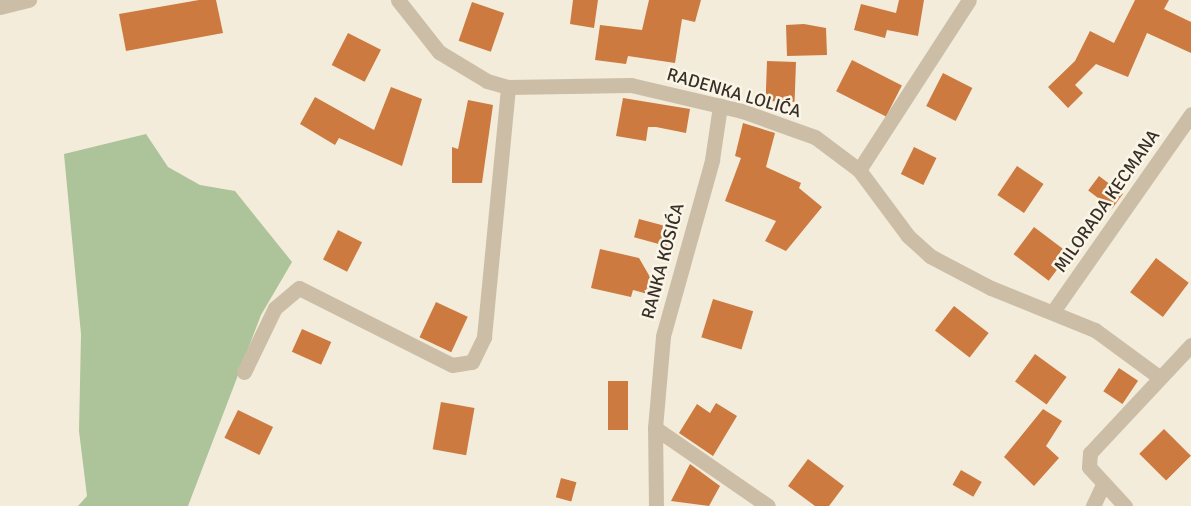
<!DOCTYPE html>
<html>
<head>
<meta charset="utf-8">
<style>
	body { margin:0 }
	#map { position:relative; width:1191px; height:506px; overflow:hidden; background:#f3ecda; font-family:Signika,sans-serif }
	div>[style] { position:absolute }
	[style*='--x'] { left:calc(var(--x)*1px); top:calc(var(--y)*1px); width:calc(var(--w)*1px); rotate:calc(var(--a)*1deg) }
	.green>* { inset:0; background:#adc399 }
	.building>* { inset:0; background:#cc7a3f; transform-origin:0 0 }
	.minor>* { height:15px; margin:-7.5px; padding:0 7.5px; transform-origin:7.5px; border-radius:7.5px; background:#ccbea6 }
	span { translate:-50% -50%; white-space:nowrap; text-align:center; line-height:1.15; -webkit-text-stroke:5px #faf5e7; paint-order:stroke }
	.street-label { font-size:18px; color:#372f27 }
</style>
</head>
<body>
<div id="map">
	<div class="green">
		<div style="clip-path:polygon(146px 134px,168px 167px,200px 185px,235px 191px,292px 262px,261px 315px,188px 506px,78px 506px,87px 496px,79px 431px,81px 334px,64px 154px)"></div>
	</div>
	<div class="building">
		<div style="clip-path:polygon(199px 0,216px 0,223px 33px,126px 51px,119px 14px)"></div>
		<div style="clip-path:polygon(573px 0,598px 0,594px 28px,570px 24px)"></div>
		<div style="clip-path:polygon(649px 0,701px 0,695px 22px,682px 19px,675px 63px,628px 56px,626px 64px,595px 60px,600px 25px,642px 30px)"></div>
		<div style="clip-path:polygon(899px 0,924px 0,918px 36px,887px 30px,885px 38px,854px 30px,861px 4px,896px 13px)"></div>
		<div style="clip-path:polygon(1135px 0,1169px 0,1164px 9px,1191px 22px,1191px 53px,1147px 33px,1128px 77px,1096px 64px,1075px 85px,1083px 93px,1068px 108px,1048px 87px,1075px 61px,1090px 31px,1114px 43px)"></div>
		<div style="left:472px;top:2px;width:34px;height:41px;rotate:19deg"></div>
		<div style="clip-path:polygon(804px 24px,826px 28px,827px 55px,787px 56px,786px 25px)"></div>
		<div style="left:348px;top:33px;width:37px;height:36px;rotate:27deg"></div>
		<div style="left:852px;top:60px;width:56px;height:35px;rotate:27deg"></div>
		<div style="left:767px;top:61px;width:29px;height:40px;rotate:2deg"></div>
		<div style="left:943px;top:73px;width:33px;height:37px;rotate:27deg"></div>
		<div style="clip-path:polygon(391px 87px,422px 99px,402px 166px,339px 138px,335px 145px,300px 124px,315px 97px,374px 130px)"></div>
		<div style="clip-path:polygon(623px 98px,690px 109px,686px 133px,656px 127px,648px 127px,646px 141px,616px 136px)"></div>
		<div style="clip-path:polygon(468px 100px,493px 105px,482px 183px,452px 183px,452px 147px,458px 149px)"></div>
		<div style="clip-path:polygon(743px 123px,775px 133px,766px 167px,801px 183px,799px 188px,822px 207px,786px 251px,765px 241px,776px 221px,725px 201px,741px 158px,735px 156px)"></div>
		<div style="left:914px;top:147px;width:25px;height:30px;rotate:26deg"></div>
		<div style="left:1017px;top:166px;width:32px;height:35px;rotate:34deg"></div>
		<div style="left:1099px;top:176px;width:30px;height:18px;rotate:37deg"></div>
		<div style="left:639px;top:219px;width:34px;height:19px;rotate:15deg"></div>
		<div style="left:1034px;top:227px;width:44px;height:34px;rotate:37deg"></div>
		<div style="left:338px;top:230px;width:27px;height:33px;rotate:27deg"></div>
		<div style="clip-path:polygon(600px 249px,639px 258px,650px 277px,648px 294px,633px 290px,631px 297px,591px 288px)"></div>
		<div style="left:1156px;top:258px;width:41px;height:43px;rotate:37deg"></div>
		<div style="left:713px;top:299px;width:42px;height:40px;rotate:17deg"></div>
		<div style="left:436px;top:302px;width:35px;height:39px;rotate:25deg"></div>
		<div style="left:954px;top:306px;width:44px;height:31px;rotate:38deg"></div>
		<div style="left:302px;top:329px;width:32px;height:25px;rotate:24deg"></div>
		<div style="left:1035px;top:354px;width:39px;height:34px;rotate:36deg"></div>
		<div style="left:1119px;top:368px;width:23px;height:28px;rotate:34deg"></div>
		<div style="left:608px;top:381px;width:20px;height:49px"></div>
		<div style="left:441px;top:402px;width:34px;height:48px;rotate:10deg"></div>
		<div style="clip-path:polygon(716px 403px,737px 416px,713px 456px,679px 433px,697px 404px,710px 413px)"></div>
		<div style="clip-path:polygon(1043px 409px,1062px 421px,1046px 446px,1059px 458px,1034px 486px,1004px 457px)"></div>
		<div style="left:238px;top:410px;width:39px;height:31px;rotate:26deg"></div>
		<div style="left:1164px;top:429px;width:38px;height:35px;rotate:45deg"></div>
		<div style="clip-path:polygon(808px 459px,844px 486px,829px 506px,815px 506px,788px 486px)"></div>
		<div style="clip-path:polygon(690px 464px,720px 486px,709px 506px,671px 501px)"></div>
		<div style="left:961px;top:470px;width:24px;height:17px;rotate:30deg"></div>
		<div style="left:561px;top:478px;width:16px;height:20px;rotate:15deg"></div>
	</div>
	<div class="minor">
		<div style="--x:398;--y:0;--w:66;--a:51.7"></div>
		<div style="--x:439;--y:52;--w:56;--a:31.1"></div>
		<div style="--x:487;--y:81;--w:22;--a:16"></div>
		<div style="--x:508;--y:87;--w:123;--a:-0.9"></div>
		<div style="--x:631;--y:85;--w:114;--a:13.2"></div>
		<div style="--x:742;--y:111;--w:77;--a:19.6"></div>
		<div style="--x:815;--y:137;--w:55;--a:36.9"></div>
		<div style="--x:859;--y:170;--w:82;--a:53.4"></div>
		<div style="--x:908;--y:236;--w:30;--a:42"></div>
		<div style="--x:930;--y:256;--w:69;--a:27.7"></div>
		<div style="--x:991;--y:288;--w:112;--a:22"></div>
		<div style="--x:1095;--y:330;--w:79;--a:36.3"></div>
		<div style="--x:0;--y:7;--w:30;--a:-14"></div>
		<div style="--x:859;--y:170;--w:202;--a:-57.1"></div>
		<div style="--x:1054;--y:310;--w:239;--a:-55"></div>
		<div style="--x:244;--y:372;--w:71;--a:-64.2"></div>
		<div style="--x:275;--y:308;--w:31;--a:-40"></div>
		<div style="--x:299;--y:288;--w:171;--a:26.7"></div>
		<div style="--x:452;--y:365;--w:20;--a:-9"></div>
		<div style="--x:472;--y:362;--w:28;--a:-64"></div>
		<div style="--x:484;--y:337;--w:251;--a:-84.5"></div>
		<div style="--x:655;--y:428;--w:137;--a:34.6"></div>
		<div style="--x:656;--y:506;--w:78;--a:-90.7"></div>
		<div style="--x:655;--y:428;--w:92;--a:-85"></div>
		<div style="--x:663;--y:336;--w:183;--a:-74.4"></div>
		<div style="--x:712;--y:160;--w:55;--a:-81.6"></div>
		<div style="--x:1093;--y:506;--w:23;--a:-65"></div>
		<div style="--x:1125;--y:506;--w:53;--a:-132.7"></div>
		<div style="--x:1089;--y:467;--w:14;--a:-86"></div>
		<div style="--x:1090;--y:453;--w:148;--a:-46.9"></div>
	</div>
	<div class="street-label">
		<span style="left:734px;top:93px;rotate:16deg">RADENKA LOLIĆA</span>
		<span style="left:1107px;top:201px;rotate:-55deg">MILORADA KECMANA</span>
		<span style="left:663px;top:261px;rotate:-75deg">RANKA KOSIĆA</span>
	</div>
</div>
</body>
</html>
